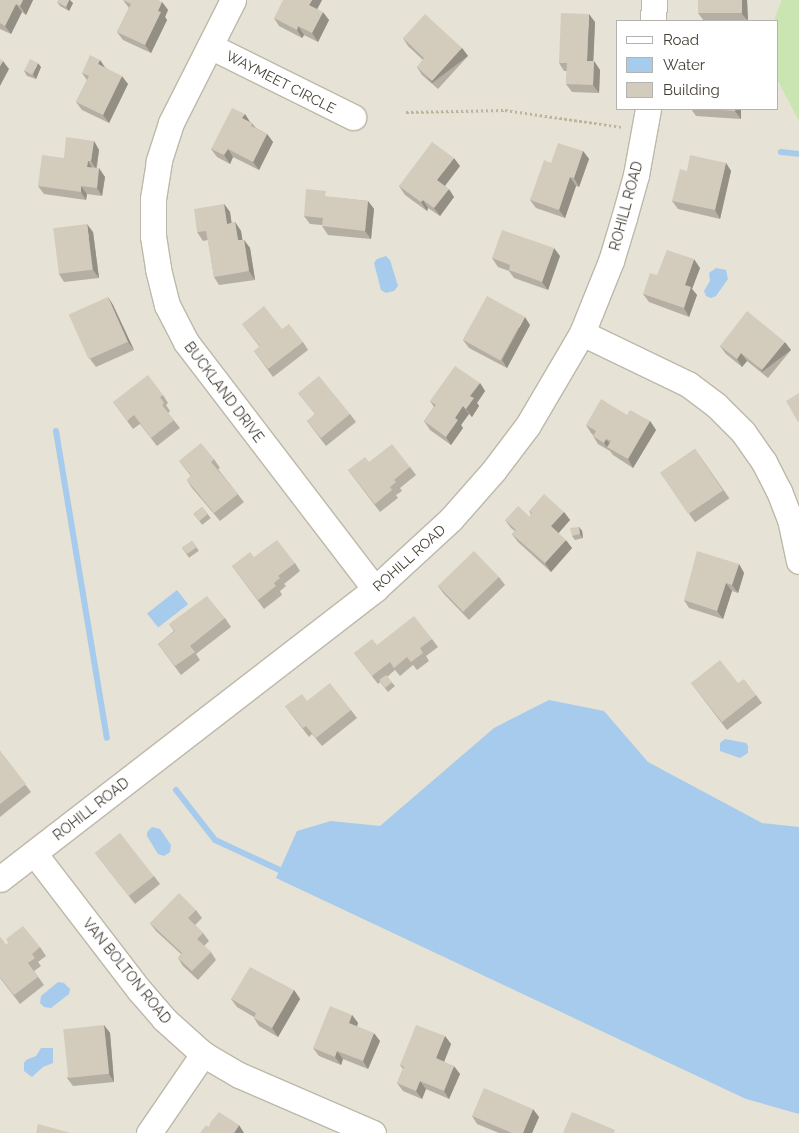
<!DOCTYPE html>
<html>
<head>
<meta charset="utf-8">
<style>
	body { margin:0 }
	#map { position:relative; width:799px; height:1133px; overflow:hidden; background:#f2f0e7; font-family:Raleway,sans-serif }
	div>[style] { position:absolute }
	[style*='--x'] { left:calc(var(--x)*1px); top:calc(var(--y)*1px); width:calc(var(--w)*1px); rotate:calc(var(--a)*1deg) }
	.residential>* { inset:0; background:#e6e2d5 }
	.green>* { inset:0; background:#cae5b1 }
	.water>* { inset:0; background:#a6cbec; transform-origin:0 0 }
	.stream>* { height:6px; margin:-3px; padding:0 3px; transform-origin:3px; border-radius:3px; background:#a6cbec }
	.path>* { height:3px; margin-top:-1.5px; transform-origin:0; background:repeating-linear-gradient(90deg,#beb49c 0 2.5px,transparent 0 5px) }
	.roads { filter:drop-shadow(1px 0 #bdb8aa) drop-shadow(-1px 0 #bdb8aa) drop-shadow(0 1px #bdb8aa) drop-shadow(0 -1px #bdb8aa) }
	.minor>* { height:25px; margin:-12.5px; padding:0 12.5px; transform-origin:12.5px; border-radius:12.5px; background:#fff }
	.wall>* { inset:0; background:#b5afa3; transform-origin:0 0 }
	.shaded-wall>* { inset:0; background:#948f84; transform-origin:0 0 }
	.building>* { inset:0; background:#d3ccbd; transform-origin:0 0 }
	span { translate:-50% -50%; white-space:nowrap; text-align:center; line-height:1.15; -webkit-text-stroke:4px #fff; paint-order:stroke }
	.street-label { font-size:14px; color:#454036 }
	.legend { position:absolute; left:616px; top:20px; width:162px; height:90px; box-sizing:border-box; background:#fff; border:1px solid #b5b3af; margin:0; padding:6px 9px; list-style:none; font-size:15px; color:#454036 }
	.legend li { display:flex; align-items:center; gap:10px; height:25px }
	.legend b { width:25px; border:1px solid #b5b3af }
</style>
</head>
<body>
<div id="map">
	<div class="residential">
		<div style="clip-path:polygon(evenodd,0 0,799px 0,799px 1133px,0 1133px,0 0,618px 21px,778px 21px,778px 109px,618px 109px,618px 21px)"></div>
	</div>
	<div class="green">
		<div style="clip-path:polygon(782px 0,799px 0,799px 121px,778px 81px,778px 21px,775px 21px,775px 17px)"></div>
	</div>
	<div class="water">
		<div style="clip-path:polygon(386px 256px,390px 260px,398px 286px,394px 291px,386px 293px,381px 290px,374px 263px,377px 259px)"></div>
		<div style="clip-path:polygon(716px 268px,726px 270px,728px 279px,716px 296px,711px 298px,706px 296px,704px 291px,710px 281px,709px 273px)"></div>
		<div style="left:177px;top:590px;width:18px;height:38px;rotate:52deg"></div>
		<div style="clip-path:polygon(549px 700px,604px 711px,648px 762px,762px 823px,799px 827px,799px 1114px,746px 1099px,276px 878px,297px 831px,331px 821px,380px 826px,494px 728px)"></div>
		<div style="clip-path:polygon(725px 739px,746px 743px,748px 746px,748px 753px,740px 758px,720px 751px,720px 743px)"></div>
		<div style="clip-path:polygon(152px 827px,160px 829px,171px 845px,170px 852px,164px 856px,158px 854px,147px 836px,147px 832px)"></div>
		<div style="clip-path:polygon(58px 982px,64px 983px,70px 989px,69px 994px,51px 1008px,44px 1007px,40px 1003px,41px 996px)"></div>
		<div style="clip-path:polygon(41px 1048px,53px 1048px,53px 1063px,43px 1067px,32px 1077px,24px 1071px,24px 1063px,26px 1060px,36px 1056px)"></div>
	</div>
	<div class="stream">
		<div style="--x:781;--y:152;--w:18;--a:6"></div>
		<div style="--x:56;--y:431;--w:311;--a:80.6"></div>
		<div style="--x:176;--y:790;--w:63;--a:52"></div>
		<div style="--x:215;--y:840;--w:78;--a:24.9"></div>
	</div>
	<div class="path">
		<div style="--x:406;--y:112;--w:99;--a:-1.2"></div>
		<div style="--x:505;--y:110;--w:117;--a:8.3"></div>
	</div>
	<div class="roads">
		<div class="minor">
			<div style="--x:233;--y:0;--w:138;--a:116.8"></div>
			<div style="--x:171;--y:123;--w:40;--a:108"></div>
			<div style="--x:159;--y:161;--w:38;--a:99"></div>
			<div style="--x:153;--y:199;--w:37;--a:90"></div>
			<div style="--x:153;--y:236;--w:33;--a:81"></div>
			<div style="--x:158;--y:269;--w:37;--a:76"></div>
			<div style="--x:167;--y:305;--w:42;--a:62.8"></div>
			<div style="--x:186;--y:342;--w:311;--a:52.6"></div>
			<div style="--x:653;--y:21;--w:21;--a:-87"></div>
			<div style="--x:210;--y:46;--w:160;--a:26.4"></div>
			<div style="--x:582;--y:333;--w:118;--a:25.7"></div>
			<div style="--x:688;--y:384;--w:35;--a:37"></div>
			<div style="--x:716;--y:405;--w:38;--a:45"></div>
			<div style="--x:743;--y:432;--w:37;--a:55"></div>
			<div style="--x:764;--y:462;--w:33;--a:63"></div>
			<div style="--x:779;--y:491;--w:30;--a:69"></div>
			<div style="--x:790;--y:519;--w:43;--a:77.9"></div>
			<div style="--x:34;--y:853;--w:174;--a:52.5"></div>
			<div style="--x:140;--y:991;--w:37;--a:49"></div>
			<div style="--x:164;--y:1019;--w:52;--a:41.9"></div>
			<div style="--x:203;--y:1054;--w:42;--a:30.3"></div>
			<div style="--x:239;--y:1075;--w:146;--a:23.4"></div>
			<div style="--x:0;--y:879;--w:474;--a:-37.7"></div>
			<div style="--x:375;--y:589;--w:103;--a:-42.6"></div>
			<div style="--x:451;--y:519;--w:65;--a:-48.7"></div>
			<div style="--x:494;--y:470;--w:56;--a:-52.9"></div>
			<div style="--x:528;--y:425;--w:107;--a:-59.6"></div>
			<div style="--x:582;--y:333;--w:78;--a:-68.1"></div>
			<div style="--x:611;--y:261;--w:45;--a:-73.2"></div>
			<div style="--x:624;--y:218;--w:45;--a:-74.4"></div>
			<div style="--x:636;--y:175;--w:67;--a:-79.7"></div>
			<div style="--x:149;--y:1133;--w:96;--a:-55.6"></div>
		</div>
	</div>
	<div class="wall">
		<div style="clip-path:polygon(0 0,33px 0,26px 15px,22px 12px,11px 34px,0 29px)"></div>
		<div style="clip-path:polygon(123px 0,162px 2px,168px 10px,165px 17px,167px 20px,151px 53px,123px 40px,117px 32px,129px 8px)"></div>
		<div style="clip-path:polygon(322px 0,317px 9px,329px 20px,318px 42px,304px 35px,302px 38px,279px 26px,274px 18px)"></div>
		<div style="clip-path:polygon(698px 0,747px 0,748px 21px,704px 21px,698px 13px)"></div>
		<div style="clip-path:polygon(57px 2px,73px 3px,69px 11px,60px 6px)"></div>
		<div style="clip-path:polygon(595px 22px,593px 61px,594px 61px,600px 70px,599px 93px,572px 92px,566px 84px,567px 71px,564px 71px,559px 63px)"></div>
		<div style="clip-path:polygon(403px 38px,462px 48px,468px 56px,438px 89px,422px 75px,417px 67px,423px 60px,408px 46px)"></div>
		<div style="clip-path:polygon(100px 60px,105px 67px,128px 84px,109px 123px,82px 110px,76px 102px,87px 80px,82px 73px)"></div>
		<div style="clip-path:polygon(41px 67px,36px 79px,27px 76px,24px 71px)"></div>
		<div style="clip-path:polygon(691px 109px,741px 109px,741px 119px,696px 116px)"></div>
		<div style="clip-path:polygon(245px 114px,250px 122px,252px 123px,256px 128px,267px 134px,273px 142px,259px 170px,233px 157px,230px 164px,217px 157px,211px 149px)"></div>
		<div style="clip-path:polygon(94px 141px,99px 150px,97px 168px,105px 177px,102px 196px,87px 194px,86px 200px,44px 194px,38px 186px,64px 158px)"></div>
		<div style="clip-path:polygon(583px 151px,589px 159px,579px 187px,576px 186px,565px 218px,536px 208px,530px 200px,551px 163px)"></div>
		<div style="clip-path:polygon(726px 163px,731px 171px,720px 219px,678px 209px,672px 201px,687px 171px)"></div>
		<div style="clip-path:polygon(460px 166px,445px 186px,454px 197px,440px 216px,428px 208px,427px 211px,405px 195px,399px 186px)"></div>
		<div style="clip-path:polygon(330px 197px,368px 201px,374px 209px,371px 239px,328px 235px,322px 226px,322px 225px,310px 224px,304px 216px)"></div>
		<div style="clip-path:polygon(224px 204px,230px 212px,231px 223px,235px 222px,241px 231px,242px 240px,244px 240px,250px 248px,255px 280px,219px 285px,214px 277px,208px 240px,203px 241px,197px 232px)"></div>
		<div style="clip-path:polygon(93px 232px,99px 278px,64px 282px,59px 274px)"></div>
		<div style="clip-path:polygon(560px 256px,548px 290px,514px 278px,509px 271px,498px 267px,492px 258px)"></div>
		<div style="clip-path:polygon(700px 268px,692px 289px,697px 295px,689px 317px,649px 302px,643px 294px)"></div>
		<div style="clip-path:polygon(108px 297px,113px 305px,134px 350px,96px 367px,90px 359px)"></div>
		<div style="clip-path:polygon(242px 324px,282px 329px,303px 342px,308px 350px,273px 377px,254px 351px,260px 347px)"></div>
		<div style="clip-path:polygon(530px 325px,507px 368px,469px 348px,463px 340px)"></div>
		<div style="clip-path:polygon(720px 346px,791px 350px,768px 378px,747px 361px,742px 367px,726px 354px)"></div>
		<div style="clip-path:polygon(480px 383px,485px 391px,477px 403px,479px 406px,472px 417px,469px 414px,461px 425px,463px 428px,451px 445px,430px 430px,424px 421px,434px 407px,430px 401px)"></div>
		<div style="clip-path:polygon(298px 393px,350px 414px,356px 422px,326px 446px,307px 421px,315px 414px)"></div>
		<div style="clip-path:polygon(163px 395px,168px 403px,166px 405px,170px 411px,168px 413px,180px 428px,157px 446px,140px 424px,133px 429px,113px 402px)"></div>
		<div style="clip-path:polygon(627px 415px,650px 421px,656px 430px,633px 468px,613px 455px,610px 451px,598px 444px,593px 436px,593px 435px,591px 433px,586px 425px)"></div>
		<div style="left:695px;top:449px;width:60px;height:42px;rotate:55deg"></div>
		<div style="clip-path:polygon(214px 459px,220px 468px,218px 469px,244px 502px,220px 521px,192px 488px,187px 480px,191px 476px,179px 461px)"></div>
		<div style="clip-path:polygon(369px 462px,410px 467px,416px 475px,400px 488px,402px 491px,396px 495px,398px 498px,380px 512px,348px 470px)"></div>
		<div style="left:202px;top:507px;width:14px;height:11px;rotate:51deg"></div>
		<div style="clip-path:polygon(529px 511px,564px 512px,570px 520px,558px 533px,572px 548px,551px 572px,518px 542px,512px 534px,515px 531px,511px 528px,505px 520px,530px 517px,531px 514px)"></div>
		<div style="clip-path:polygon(579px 527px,582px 531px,583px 538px,575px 540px,572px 536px)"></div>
		<div style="left:192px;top:541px;width:12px;height:12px;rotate:55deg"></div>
		<div style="clip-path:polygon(254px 557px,295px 563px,300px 571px,284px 584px,286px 586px,280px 591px,282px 595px,264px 609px,232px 566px)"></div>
		<div style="clip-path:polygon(739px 564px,744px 573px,738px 593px,732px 591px,723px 619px,689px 608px,684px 600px)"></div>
		<div style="clip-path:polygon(499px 577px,505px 585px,469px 620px,444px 594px,438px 586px)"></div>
		<div style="clip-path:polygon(225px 618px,231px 627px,196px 654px,200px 660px,181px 675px,158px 644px,174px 631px,169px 624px)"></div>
		<div style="clip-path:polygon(432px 639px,438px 647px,426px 656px,429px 661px,417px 670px,413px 665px,400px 676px,395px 670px,387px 677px,395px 686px,388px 692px,380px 682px,378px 684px,354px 653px,377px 645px)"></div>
		<div style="clip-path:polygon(691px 683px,738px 683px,756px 695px,762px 703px,727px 730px)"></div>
		<div style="clip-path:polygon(307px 701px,351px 710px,357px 718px,322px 746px,312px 734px,309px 737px,285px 706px)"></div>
		<div style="clip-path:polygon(0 751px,31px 792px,0 817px)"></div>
		<div style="clip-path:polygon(95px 853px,154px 876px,160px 884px,135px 904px)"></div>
		<div style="clip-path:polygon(196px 910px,202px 918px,195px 925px,203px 933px,209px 941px,204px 946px,211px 952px,216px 960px,198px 980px,183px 966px,178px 958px,181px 954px,156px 931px,150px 923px)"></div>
		<div style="clip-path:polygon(0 937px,6px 945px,40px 947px,46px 956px,38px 962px,41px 966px,34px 971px,44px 985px,20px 1004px,0 978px)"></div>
		<div style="clip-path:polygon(294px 990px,300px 999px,278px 1037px,259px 1026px,254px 1018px,254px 1017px,237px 1007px,231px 999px)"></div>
		<div style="clip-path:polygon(352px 1015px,358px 1023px,357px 1026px,380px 1041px,368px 1069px,343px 1059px,341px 1065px,319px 1056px,313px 1048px)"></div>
		<div style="clip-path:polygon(104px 1025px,110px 1033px,114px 1082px,73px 1086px,67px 1078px)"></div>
		<div style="clip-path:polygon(445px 1036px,451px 1044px,444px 1062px,460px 1074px,449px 1099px,426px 1089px,422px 1099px,403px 1091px,397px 1083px,403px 1069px,400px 1065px)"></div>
		<div style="clip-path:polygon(472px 1116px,539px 1117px,532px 1133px,499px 1133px,477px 1124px)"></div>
	</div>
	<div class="shaded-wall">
		<div style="clip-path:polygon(23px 0,33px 0,26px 15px,20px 6px)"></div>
		<div style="clip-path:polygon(69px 0,70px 0,73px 3px,69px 11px,66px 7px)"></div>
		<div style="clip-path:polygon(312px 0,322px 0,315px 13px,309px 5px)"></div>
		<div style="clip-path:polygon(742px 0,747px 0,748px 21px,742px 14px)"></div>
		<div style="clip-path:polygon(162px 2px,168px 10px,165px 17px,167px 20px,151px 53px,145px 45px,158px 11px)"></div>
		<div style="clip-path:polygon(16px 4px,22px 12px,11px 34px,5px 26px)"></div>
		<div style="clip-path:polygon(323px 12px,329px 20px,318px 42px,312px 33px)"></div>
		<div style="clip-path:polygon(589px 14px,595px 22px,593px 69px,587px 61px)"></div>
		<div style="clip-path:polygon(298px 26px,304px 35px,302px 38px,297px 30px)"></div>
		<div style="left:462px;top:48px;width:10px;height:45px;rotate:53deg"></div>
		<div style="clip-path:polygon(100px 60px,105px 68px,98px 64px)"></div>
		<div style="clip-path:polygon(3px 61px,9px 69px,0 86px,0 66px)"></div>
		<div style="clip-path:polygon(594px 61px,600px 70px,599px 93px,593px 85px)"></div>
		<div style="clip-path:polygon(38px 63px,41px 67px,36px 79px,33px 75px)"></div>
		<div style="clip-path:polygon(122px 76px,128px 84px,109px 123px,103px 115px)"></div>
		<div style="clip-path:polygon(735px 109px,741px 109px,741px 119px,735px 111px)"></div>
		<div style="clip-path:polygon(245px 114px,250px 122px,248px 127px,242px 118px)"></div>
		<div style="clip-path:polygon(267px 134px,273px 142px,259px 170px,253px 162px)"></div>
		<div style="clip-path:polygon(94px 141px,99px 150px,96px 169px,91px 161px)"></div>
		<div style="clip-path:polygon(228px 149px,233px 157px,230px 164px,224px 155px)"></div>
		<div style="clip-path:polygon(583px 151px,589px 159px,579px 187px,574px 178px)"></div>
		<div style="clip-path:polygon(454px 158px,460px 166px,443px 188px,437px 180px)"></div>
		<div style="clip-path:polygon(88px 161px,93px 169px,87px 167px)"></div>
		<div style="clip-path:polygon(726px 163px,731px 171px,720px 219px,715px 210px)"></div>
		<div style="clip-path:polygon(99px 168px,105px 177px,102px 196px,97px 188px)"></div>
		<div style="clip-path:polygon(570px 177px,576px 186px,565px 218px,559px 210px)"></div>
		<div style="clip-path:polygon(81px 186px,87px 194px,86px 200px,81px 192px)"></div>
		<div style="clip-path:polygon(449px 189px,454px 197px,440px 216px,434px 208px)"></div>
		<div style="clip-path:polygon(423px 200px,428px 208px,427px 211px,421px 202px)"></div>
		<div style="clip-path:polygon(368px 201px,374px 209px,371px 239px,365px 231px)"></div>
		<div style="clip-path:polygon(224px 204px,230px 212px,233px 232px,227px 224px)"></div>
		<div style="clip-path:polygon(235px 222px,241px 231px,244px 249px,238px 240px)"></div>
		<div style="clip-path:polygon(87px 224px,93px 232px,99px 278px,93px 270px)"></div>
		<div style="clip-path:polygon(244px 240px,250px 248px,255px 280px,249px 271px)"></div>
		<div style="clip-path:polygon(554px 248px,560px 256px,548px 290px,542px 282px)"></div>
		<div style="clip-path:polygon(694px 259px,700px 268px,692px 289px,697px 295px,689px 317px,684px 308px,685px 285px)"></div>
		<div style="clip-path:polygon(108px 297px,113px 305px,134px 350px,128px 342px)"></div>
		<div style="clip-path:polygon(525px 317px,530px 325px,507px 368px,502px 360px)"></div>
		<div style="left:785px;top:342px;width:10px;height:36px;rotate:53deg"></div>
		<div style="clip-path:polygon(741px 353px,747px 361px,742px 367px,737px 359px)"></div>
		<div style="clip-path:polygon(480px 383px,485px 391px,477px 403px,479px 406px,472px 417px,466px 409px,470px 396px)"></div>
		<div style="clip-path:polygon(463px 406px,469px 414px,461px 425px,463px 428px,451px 445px,446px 437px,455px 418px)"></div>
		<div style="clip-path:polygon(650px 421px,656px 430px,633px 468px,628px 459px)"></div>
		<div style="clip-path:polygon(606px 439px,612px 447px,607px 447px,604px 443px)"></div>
		<div style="clip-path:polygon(564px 512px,570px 520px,557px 535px,551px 526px)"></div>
		<div style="clip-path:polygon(579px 527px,582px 531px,583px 538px,580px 534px)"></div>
		<div style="clip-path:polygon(566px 540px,572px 548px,551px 572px,545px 563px)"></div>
		<div style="clip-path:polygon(739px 564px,744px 573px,738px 593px,732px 585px)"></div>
		<div style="clip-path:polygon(726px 583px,732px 591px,723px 619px,717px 611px)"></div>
		<div style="clip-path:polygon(294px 990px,300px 999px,278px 1037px,272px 1028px)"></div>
		<div style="clip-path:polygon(352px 1015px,358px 1023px,355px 1031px,349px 1023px)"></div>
		<div style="clip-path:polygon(104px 1025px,110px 1033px,114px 1082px,109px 1074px)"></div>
		<div style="clip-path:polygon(374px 1033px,380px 1041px,368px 1069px,363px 1061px)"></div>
		<div style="clip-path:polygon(445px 1036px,451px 1044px,442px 1067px,436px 1058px)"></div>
		<div style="clip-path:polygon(337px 1051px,343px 1059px,341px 1065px,335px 1057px)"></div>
		<div style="clip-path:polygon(454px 1066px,460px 1074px,449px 1099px,444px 1091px)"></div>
		<div style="clip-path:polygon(420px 1081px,426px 1089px,422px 1099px,416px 1091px)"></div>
		<div style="clip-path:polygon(533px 1109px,539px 1117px,532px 1133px,523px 1133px)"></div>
		<div style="clip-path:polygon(239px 1125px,244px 1133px,234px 1133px)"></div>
	</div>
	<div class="building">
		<div style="clip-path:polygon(0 0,23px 0,20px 6px,16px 4px,5px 26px,0 23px)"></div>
		<div style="clip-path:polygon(58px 0,69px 0,66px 7px,57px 2px)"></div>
		<div style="clip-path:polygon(123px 0,158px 0,162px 2px,158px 11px,161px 12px,145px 45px,117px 32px,131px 4px)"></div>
		<div style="clip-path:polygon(283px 0,312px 0,309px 5px,323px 12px,312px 33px,298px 26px,297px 30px,274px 18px)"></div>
		<div style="left:698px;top:0;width:44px;height:13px"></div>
		<div style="clip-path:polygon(561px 13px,589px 14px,587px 61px,594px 61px,593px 85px,566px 84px,567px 63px,559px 63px)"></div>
		<div style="clip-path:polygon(425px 14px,462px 48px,432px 81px,417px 67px,424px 58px,403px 38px)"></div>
		<div style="clip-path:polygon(90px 55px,100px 60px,98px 64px,122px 76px,103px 115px,76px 102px,89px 76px,82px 73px)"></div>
		<div style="clip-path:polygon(0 59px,3px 61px,0 66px)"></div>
		<div style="left:30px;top:59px;width:9px;height:13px;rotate:27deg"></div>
		<div style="clip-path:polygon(232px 108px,245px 114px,242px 118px,252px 123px,251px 126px,267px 134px,253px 162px,228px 149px,224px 155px,211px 149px)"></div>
		<div style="clip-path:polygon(706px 109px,735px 109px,735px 111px)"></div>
		<div style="clip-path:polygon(66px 137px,94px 141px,91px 161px,88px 161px,87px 167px,99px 168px,97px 188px,81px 186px,81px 192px,38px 186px,42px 155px,64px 158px)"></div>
		<div style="clip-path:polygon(432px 142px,454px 158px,437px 180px,449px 189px,434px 208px,423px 200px,421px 202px,399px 186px)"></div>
		<div style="clip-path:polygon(558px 143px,583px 151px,574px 178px,570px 177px,559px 210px,530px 200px,544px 160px,551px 163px)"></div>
		<div style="clip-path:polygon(690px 155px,726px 163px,715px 210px,672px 201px,680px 169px,687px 171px)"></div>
		<div style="clip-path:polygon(306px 189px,326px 191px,325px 196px,368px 201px,365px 231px,322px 226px,323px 218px,304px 216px)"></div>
		<div style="clip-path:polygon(224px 204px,227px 224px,235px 222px,238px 240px,244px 240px,249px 271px,214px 277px,206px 231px,197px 232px,194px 209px)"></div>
		<div style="left:87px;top:224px;width:46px;height:34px;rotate:83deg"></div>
		<div style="clip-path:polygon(502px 230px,554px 248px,542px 282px,509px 270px,510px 265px,492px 258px)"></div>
		<div style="clip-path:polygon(667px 250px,694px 259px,685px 285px,691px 287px,684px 308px,643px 294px,650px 273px,657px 275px)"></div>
		<div style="left:487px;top:296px;width:43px;height:50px;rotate:29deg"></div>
		<div style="left:108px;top:297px;width:49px;height:43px;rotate:66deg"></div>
		<div style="clip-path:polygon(264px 306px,282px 329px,289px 324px,303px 342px,268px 369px,254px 351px,260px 346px,242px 324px)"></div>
		<div style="clip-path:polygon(747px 311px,785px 342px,762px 370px,741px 353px,737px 359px,720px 346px)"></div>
		<div style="clip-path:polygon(455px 366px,480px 383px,470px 396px,474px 398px,466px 409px,463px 406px,455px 418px,458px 420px,446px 437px,424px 421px,436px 405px,430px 401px)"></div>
		<div style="clip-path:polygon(148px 375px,163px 395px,160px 397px,164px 403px,162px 405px,174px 420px,151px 438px,134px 415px,127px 421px,113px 402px)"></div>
		<div style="clip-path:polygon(319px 376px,350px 414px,321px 438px,307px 421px,315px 414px,298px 393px)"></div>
		<div style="clip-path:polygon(799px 393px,799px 421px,798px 422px,786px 401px)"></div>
		<div style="clip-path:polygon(601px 399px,627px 415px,630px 410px,650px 421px,628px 459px,607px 447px,611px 441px,606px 439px,604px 443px,593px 436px,596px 431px,586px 425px)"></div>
		<div style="clip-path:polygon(201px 443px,214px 459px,211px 462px,238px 494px,214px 513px,187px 480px,191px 475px,179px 461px)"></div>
		<div style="clip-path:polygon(392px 444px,410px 467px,394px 480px,396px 482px,390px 487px,392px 490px,375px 504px,348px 470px,365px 457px,369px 462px)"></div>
		<div style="left:695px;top:449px;width:50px;height:42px;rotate:56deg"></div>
		<div style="clip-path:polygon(544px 494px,564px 512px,551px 526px,566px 540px,545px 563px,512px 534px,516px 530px,505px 520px,518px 506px,530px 517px,532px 513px,529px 511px)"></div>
		<div style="left:202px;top:507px;width:9px;height:11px;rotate:49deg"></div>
		<div style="clip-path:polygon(579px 527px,580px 534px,572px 536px,570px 528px)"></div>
		<div style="clip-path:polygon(277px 540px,295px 563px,278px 576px,280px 578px,274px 583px,276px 586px,258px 600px,232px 566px,250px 552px,254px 557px)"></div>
		<div style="clip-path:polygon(192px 541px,197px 547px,187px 554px,182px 547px)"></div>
		<div style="left:474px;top:551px;width:36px;height:50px;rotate:46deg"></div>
		<div style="clip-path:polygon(697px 551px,739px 564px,732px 585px,726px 583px,717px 611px,684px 600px)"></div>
		<div style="clip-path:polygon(207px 596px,225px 618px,190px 646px,195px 652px,175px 666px,158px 644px,175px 631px,169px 624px)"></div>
		<div style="clip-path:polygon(414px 616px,432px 639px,420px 648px,423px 653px,411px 662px,407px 657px,394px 668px,390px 662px,372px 676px,354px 653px,372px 639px,377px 645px)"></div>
		<div style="clip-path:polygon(720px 660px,738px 683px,744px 679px,756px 695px,722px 722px,691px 683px)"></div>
		<div style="clip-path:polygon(386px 675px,392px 682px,385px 688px,379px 680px)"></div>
		<div style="clip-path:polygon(330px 683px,351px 710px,316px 738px,306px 726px,303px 728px,285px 706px,302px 694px,307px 701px)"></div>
		<div style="clip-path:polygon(0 751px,26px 784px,0 804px)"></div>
		<div style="left:120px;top:833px;width:55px;height:32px;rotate:52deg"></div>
		<div style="clip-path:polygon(179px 893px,196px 910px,188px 918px,203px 933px,197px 939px,211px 952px,192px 971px,178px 958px,182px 953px,150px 923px)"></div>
		<div style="clip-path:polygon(23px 926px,40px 947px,32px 954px,35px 958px,28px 963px,38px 977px,14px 995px,0 977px,0 937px,6px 945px,8px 943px,6px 939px)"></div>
		<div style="clip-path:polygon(250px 967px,294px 990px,272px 1028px,254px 1018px,256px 1013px,231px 999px)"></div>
		<div style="clip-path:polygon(330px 1006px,352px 1015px,349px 1023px,374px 1033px,363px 1061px,337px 1051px,335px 1057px,313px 1048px)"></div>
		<div style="left:104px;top:1025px;width:49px;height:41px;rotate:84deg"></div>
		<div style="clip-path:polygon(416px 1025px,445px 1036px,436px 1058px,454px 1066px,444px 1091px,420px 1081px,416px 1091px,397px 1083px,404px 1067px,400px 1065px)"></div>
		<div style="clip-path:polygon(484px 1088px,533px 1109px,523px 1133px,512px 1133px,472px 1116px)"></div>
		<div style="clip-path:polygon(219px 1112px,239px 1125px,234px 1133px,200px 1133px,206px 1125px,209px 1127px,210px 1123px)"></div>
		<div style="clip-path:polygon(572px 1112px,615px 1130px,614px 1133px,563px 1133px)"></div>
		<div style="clip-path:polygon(38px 1124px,71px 1133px,36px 1133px)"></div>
	</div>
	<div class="street-label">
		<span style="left:281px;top:82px;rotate:27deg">WAYMEET CIRCLE</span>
		<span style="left:626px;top:206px;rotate:-75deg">ROHILL ROAD</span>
		<span style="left:224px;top:392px;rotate:53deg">BUCKLAND DRIVE</span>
		<span style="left:409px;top:558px;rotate:-42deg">ROHILL ROAD</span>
		<span style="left:91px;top:809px;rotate:-38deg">ROHILL ROAD</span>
		<span style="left:127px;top:971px;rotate:51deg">VAN BOLTON ROAD</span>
	</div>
	<ul class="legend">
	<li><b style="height:6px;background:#fff"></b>Road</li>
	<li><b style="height:14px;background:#a6cbec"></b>Water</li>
	<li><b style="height:14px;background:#d3ccbd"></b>Building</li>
	</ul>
</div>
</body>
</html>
